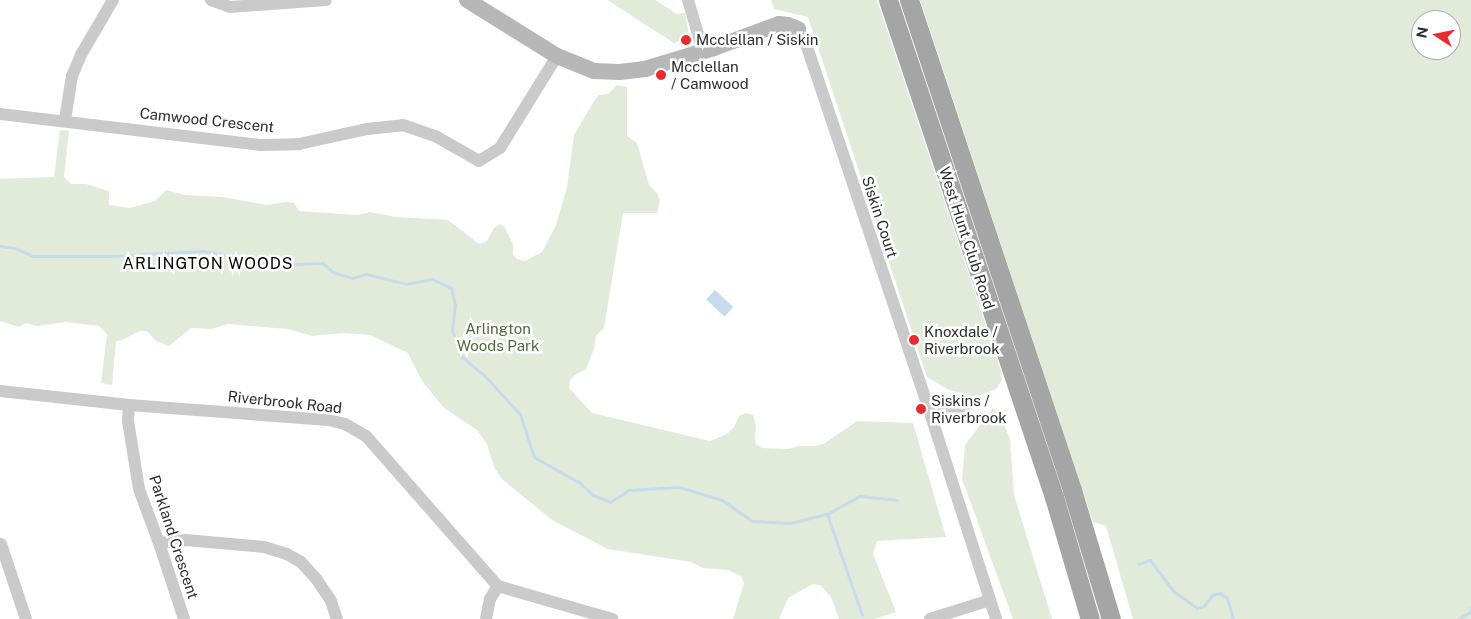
<!DOCTYPE html>
<html>
<head>
<meta charset="utf-8">
<style>
	body { margin:0 }
	#map { position:relative; width:1471px; height:619px; overflow:hidden; background:#fff; font-family:"Public Sans",sans-serif }
	div>[style] { position:absolute }
	[style*='--x'] { left:calc(var(--x)*1px); top:calc(var(--y)*1px); width:calc(var(--w)*1px); rotate:calc(var(--a)*1deg) }
	.green>* { inset:0; background:#e2ebda }
	.water>* { inset:0; background:#c6dbec; transform-origin:0 0 }
	.stream>* { height:3px; margin:-1.5px; padding:0 1.5px; transform-origin:1.5px; border-radius:1.5px; background:#c6dbec }
	.street>* { height:12px; margin:-6px; padding:0 6px; transform-origin:6px; border-radius:6px; background:#cacaca }
	.secondary>* { height:16px; margin:-8px; padding:0 8px; transform-origin:8px; border-radius:8px; background:#b7b7b7 }
	.primary>* { height:19px; margin:-9.5px; padding:0 9.5px; transform-origin:9.5px; border-radius:9.5px; background:#a5a5a5 }
	.dots>* { width:14px; height:14px; translate:-50% -50%; box-sizing:border-box; border:2px solid #fff; border-radius:50% }
	span { translate:-50% -50%; white-space:nowrap; text-align:center; line-height:1.15; -webkit-text-stroke:5px #fff; paint-order:stroke }
	.poi-label { font-size:15px; color:#2d2d2d }
	.left { translate:0 -50%; text-align:left }
	.street-label { font-size:15px; color:#2d2d2d }
	.park-label { font-size:15px; color:#4d6a3a }
	.neighbourhood-label { font-size:16px; color:#000; letter-spacing:1px }
	.north { position:absolute; left:1411px; top:10px; width:50px; height:50px; box-sizing:border-box; background:#fff; border:1px solid #ababab; border-radius:50%; rotate:281deg; font-size:14px; font-weight:700; line-height:20px; text-align:center; color:#2d2d2d }
	.north::after { content:''; display:block; margin:auto; width:18px; height:22px; background:#e92b2d; clip-path:polygon(50% 0,100% 100%,50% 72%,0 100%) }
</style>
</head>
<body>
<div id="map">
	<div class="green">
		<div style="clip-path:polygon(607px 0,655px 0,677px 14px,685px 13px,689px 35px,685px 39px,674px 43px)"></div>
		<div style="clip-path:polygon(771px 0,877px 0,1001px 371px,1002px 380px,996px 389px,976px 397px,949px 390px,927px 377px,808px 17px,774px 9px)"></div>
		<div style="clip-path:polygon(evenodd,920px 0,1471px 0,1471px 619px,1133px 619px,1106px 526px,1093px 522px,920px 0,1421px 20px,1451px 20px,1451px 50px,1421px 50px,1421px 20px)"></div>
		<div style="clip-path:polygon(617px 85px,627px 87px,627px 136px,637px 143px,649px 185px,657px 193px,660px 201px,657px 213px,623px 213px,604px 328px,596px 336px,594px 349px,586px 369px,575px 375px,570px 380px,569px 388px,592px 413px,710px 441px,727px 434px,734px 427px,739px 416px,746px 413px,753px 415px,756px 425px,755px 439px,756px 444px,762px 448px,789px 449px,799px 446px,816px 446px,825px 443px,857px 421px,913px 423px,946px 537px,877px 541px,873px 554px,896px 612px,874px 619px,839px 619px,831px 597px,820px 585px,813px 584px,788px 598px,779px 619px,733px 619px,744px 583px,741px 576px,728px 570px,703px 568px,691px 562px,608px 549px,552px 520px,502px 479px,494px 467px,487px 444px,477px 430px,444px 408px,422px 381px,408px 353px,370px 335px,343px 333px,312px 336px,288px 329px,228px 324px,211px 329px,191px 328px,169px 346px,156px 341px,147px 331px,140px 331px,122px 340px,116px 341px,112px 385px,101px 383px,107px 334px,99px 326px,66px 322px,37px 326px,26px 323px,19px 327px,0 321px,0 179px,54px 177px,60px 130px,69px 131px,64px 177px,71px 184px,86px 184px,109px 191px,109px 205px,130px 208px,155px 201px,166px 190px,185px 195px,222px 197px,267px 205px,286px 202px,294px 203px,299px 211px,358px 215px,370px 212px,396px 217px,448px 220px,479px 244px,487px 241px,494px 228px,500px 224px,504px 226px,513px 244px,513px 254px,517px 259px,525px 261px,542px 252px,556px 225px,567px 187px,574px 135px,594px 101px,599px 95px,608px 94px)"></div>
		<div style="clip-path:polygon(993px 408px,999px 413px,1010px 439px,1014px 495px,1052px 619px,1013px 619px,962px 479px,965px 445px)"></div>
	</div>
	<div class="water">
		<div style="left:715px;top:290px;width:25px;height:13px;rotate:43deg"></div>
	</div>
	<div class="stream">
		<div style="--x:0;--y:246;--w:15;--a:8"></div>
		<div style="--x:15;--y:248;--w:20;--a:24"></div>
		<div style="--x:33;--y:256;--w:77;--a:0"></div>
		<div style="--x:110;--y:256;--w:94;--a:-3"></div>
		<div style="--x:204;--y:251;--w:73;--a:11"></div>
		<div style="--x:276;--y:265;--w:46;--a:-2.5"></div>
		<div style="--x:322;--y:263;--w:14;--a:39"></div>
		<div style="--x:333;--y:272;--w:20;--a:18"></div>
		<div style="--x:352;--y:278;--w:15;--a:-16"></div>
		<div style="--x:366;--y:274;--w:41;--a:14"></div>
		<div style="--x:406;--y:284;--w:26;--a:-11"></div>
		<div style="--x:432;--y:279;--w:21;--a:25"></div>
		<div style="--x:451;--y:288;--w:17;--a:77"></div>
		<div style="--x:455;--y:305;--w:25;--a:97"></div>
		<div style="--x:452;--y:330;--w:28;--a:71"></div>
		<div style="--x:461;--y:356;--w:30;--a:40"></div>
		<div style="--x:484;--y:375;--w:53;--a:47.3"></div>
		<div style="--x:520;--y:414;--w:45;--a:72"></div>
		<div style="--x:534;--y:457;--w:53;--a:29.5"></div>
		<div style="--x:580;--y:483;--w:18;--a:43"></div>
		<div style="--x:593;--y:495;--w:18;--a:22"></div>
		<div style="--x:610;--y:502;--w:22;--a:-32"></div>
		<div style="--x:629;--y:490;--w:50;--a:-3.4"></div>
		<div style="--x:679;--y:487;--w:45;--a:16.8"></div>
		<div style="--x:722;--y:500;--w:37;--a:35"></div>
		<div style="--x:752;--y:521;--w:38;--a:3"></div>
		<div style="--x:790;--y:523;--w:38;--a:-14"></div>
		<div style="--x:827;--y:514;--w:38;--a:-29"></div>
		<div style="--x:860;--y:496;--w:37;--a:6"></div>
		<div style="--x:827;--y:514;--w:107;--a:70.9"></div>
		<div style="--x:1138;--y:564;--w:13;--a:-18"></div>
		<div style="--x:1150;--y:560;--w:39;--a:53"></div>
		<div style="--x:1173;--y:591;--w:29;--a:35"></div>
		<div style="--x:1197;--y:608;--w:7;--a:-16"></div>
		<div style="--x:1204;--y:606;--w:14;--a:-54"></div>
		<div style="--x:1212;--y:595;--w:8;--a:-14"></div>
		<div style="--x:1220;--y:593;--w:9;--a:36"></div>
		<div style="--x:1227;--y:598;--w:22;--a:74"></div>
		<div style="--x:1458;--y:619;--w:14;--a:-30"></div>
		<div style="--x:1470;--y:612;--w:4;--a:-76"></div>
	</div>
	<div class="street">
		<div style="--x:211;--y:0;--w:20;--a:20"></div>
		<div style="--x:230;--y:7;--w:96;--a:-4.2"></div>
		<div style="--x:688;--y:0;--w:53;--a:73.6"></div>
		<div style="--x:798;--y:29;--w:11;--a:56"></div>
		<div style="--x:804;--y:38;--w:399;--a:71.4"></div>
		<div style="--x:931;--y:416;--w:213;--a:72.2"></div>
		<div style="--x:0;--y:114;--w:262;--a:6.8"></div>
		<div style="--x:260;--y:145;--w:39;--a:-1"></div>
		<div style="--x:299;--y:144;--w:70;--a:-12.4"></div>
		<div style="--x:367;--y:129;--w:36;--a:-6"></div>
		<div style="--x:403;--y:125;--w:36;--a:19"></div>
		<div style="--x:437;--y:137;--w:48;--a:29.7"></div>
		<div style="--x:479;--y:161;--w:25;--a:-32"></div>
		<div style="--x:500;--y:148;--w:108;--a:-58.2"></div>
		<div style="--x:65;--y:120;--w:45;--a:-81"></div>
		<div style="--x:72;--y:76;--w:25;--a:-67"></div>
		<div style="--x:82;--y:53;--w:61;--a:-59.7"></div>
		<div style="--x:0;--y:391;--w:130;--a:6.2"></div>
		<div style="--x:129;--y:405;--w:200;--a:4.3"></div>
		<div style="--x:328;--y:420;--w:17;--a:13"></div>
		<div style="--x:345;--y:424;--w:24;--a:30"></div>
		<div style="--x:366;--y:436;--w:200;--a:48.7"></div>
		<div style="--x:498;--y:586;--w:119;--a:16.1"></div>
		<div style="--x:129;--y:405;--w:16;--a:94"></div>
		<div style="--x:128;--y:421;--w:69;--a:80.8"></div>
		<div style="--x:139;--y:489;--w:58;--a:69.7"></div>
		<div style="--x:159;--y:543;--w:80;--a:71.8"></div>
		<div style="--x:931;--y:416;--w:35;--a:-13"></div>
		<div style="--x:159;--y:543;--w:27;--a:-6"></div>
		<div style="--x:186;--y:540;--w:78;--a:5.1"></div>
		<div style="--x:264;--y:547;--w:24;--a:17"></div>
		<div style="--x:287;--y:554;--w:16;--a:30"></div>
		<div style="--x:301;--y:562;--w:24;--a:48"></div>
		<div style="--x:317;--y:580;--w:25;--a:56"></div>
		<div style="--x:331;--y:601;--w:19;--a:72"></div>
		<div style="--x:1;--y:544;--w:79;--a:71.6"></div>
		<div style="--x:486;--y:619;--w:20;--a:-79"></div>
		<div style="--x:490;--y:599;--w:15;--a:-58"></div>
		<div style="--x:930;--y:619;--w:63;--a:-17.6"></div>
	</div>
	<div class="secondary">
		<div style="--x:467;--y:0;--w:106;--a:31.9"></div>
		<div style="--x:557;--y:56;--w:40;--a:22"></div>
		<div style="--x:594;--y:71;--w:26;--a:2"></div>
		<div style="--x:620;--y:72;--w:25;--a:-7"></div>
		<div style="--x:645;--y:69;--w:72;--a:-16.9"></div>
		<div style="--x:714;--y:48;--w:69;--a:-20.3"></div>
		<div style="--x:779;--y:24;--w:9;--a:6"></div>
		<div style="--x:788;--y:25;--w:11;--a:22"></div>
	</div>
	<div class="primary">
		<div style="--x:888;--y:0;--w:524;--a:71.53"></div>
		<div style="--x:1054;--y:497;--w:127;--a:73.6"></div>
		<div style="--x:909;--y:0;--w:516;--a:71.6"></div>
		<div style="--x:1072;--y:490;--w:135;--a:73.2"></div>
	</div>
	<div class="dots">
		<div style="left:686px;top:40px;background:#e92b2d"></div>
		<div style="left:661px;top:75px;background:#e92b2d"></div>
		<div style="left:914px;top:340px;background:#e92b2d"></div>
		<div style="left:921px;top:409px;background:#e92b2d"></div>
	</div>
	<div class="poi-label">
		<span class="left" style="left:696px;top:40px">Mcclellan / Siskin</span>
		<span class="left" style="left:671px;top:75px">Mcclellan<br>/ Camwood</span>
		<span class="left" style="left:924px;top:340px">Knoxdale /<br>Riverbrook</span>
		<span class="left" style="left:931px;top:409px">Siskins /<br>Riverbrook</span>
	</div>
	<div class="street-label">
		<span style="left:207px;top:120px;rotate:6deg">Camwood Crescent</span>
		<span style="left:880px;top:217px;rotate:72deg">Siskin Court</span>
		<span style="left:967px;top:238px;rotate:72deg">West Hunt Club Road</span>
		<span style="left:285px;top:402px;rotate:6deg">Riverbrook Road</span>
		<span style="left:174px;top:537px;rotate:72deg">Parkland Crescent</span>
	</div>
	<div class="park-label">
		<span style="left:498px;top:337px">Arlington<br>Woods Park</span>
	</div>
	<div class="neighbourhood-label">
		<span style="left:208px;top:264px">ARLINGTON WOODS</span>
	</div>
	<div class="north">N</div>
</div>
</body>
</html>
